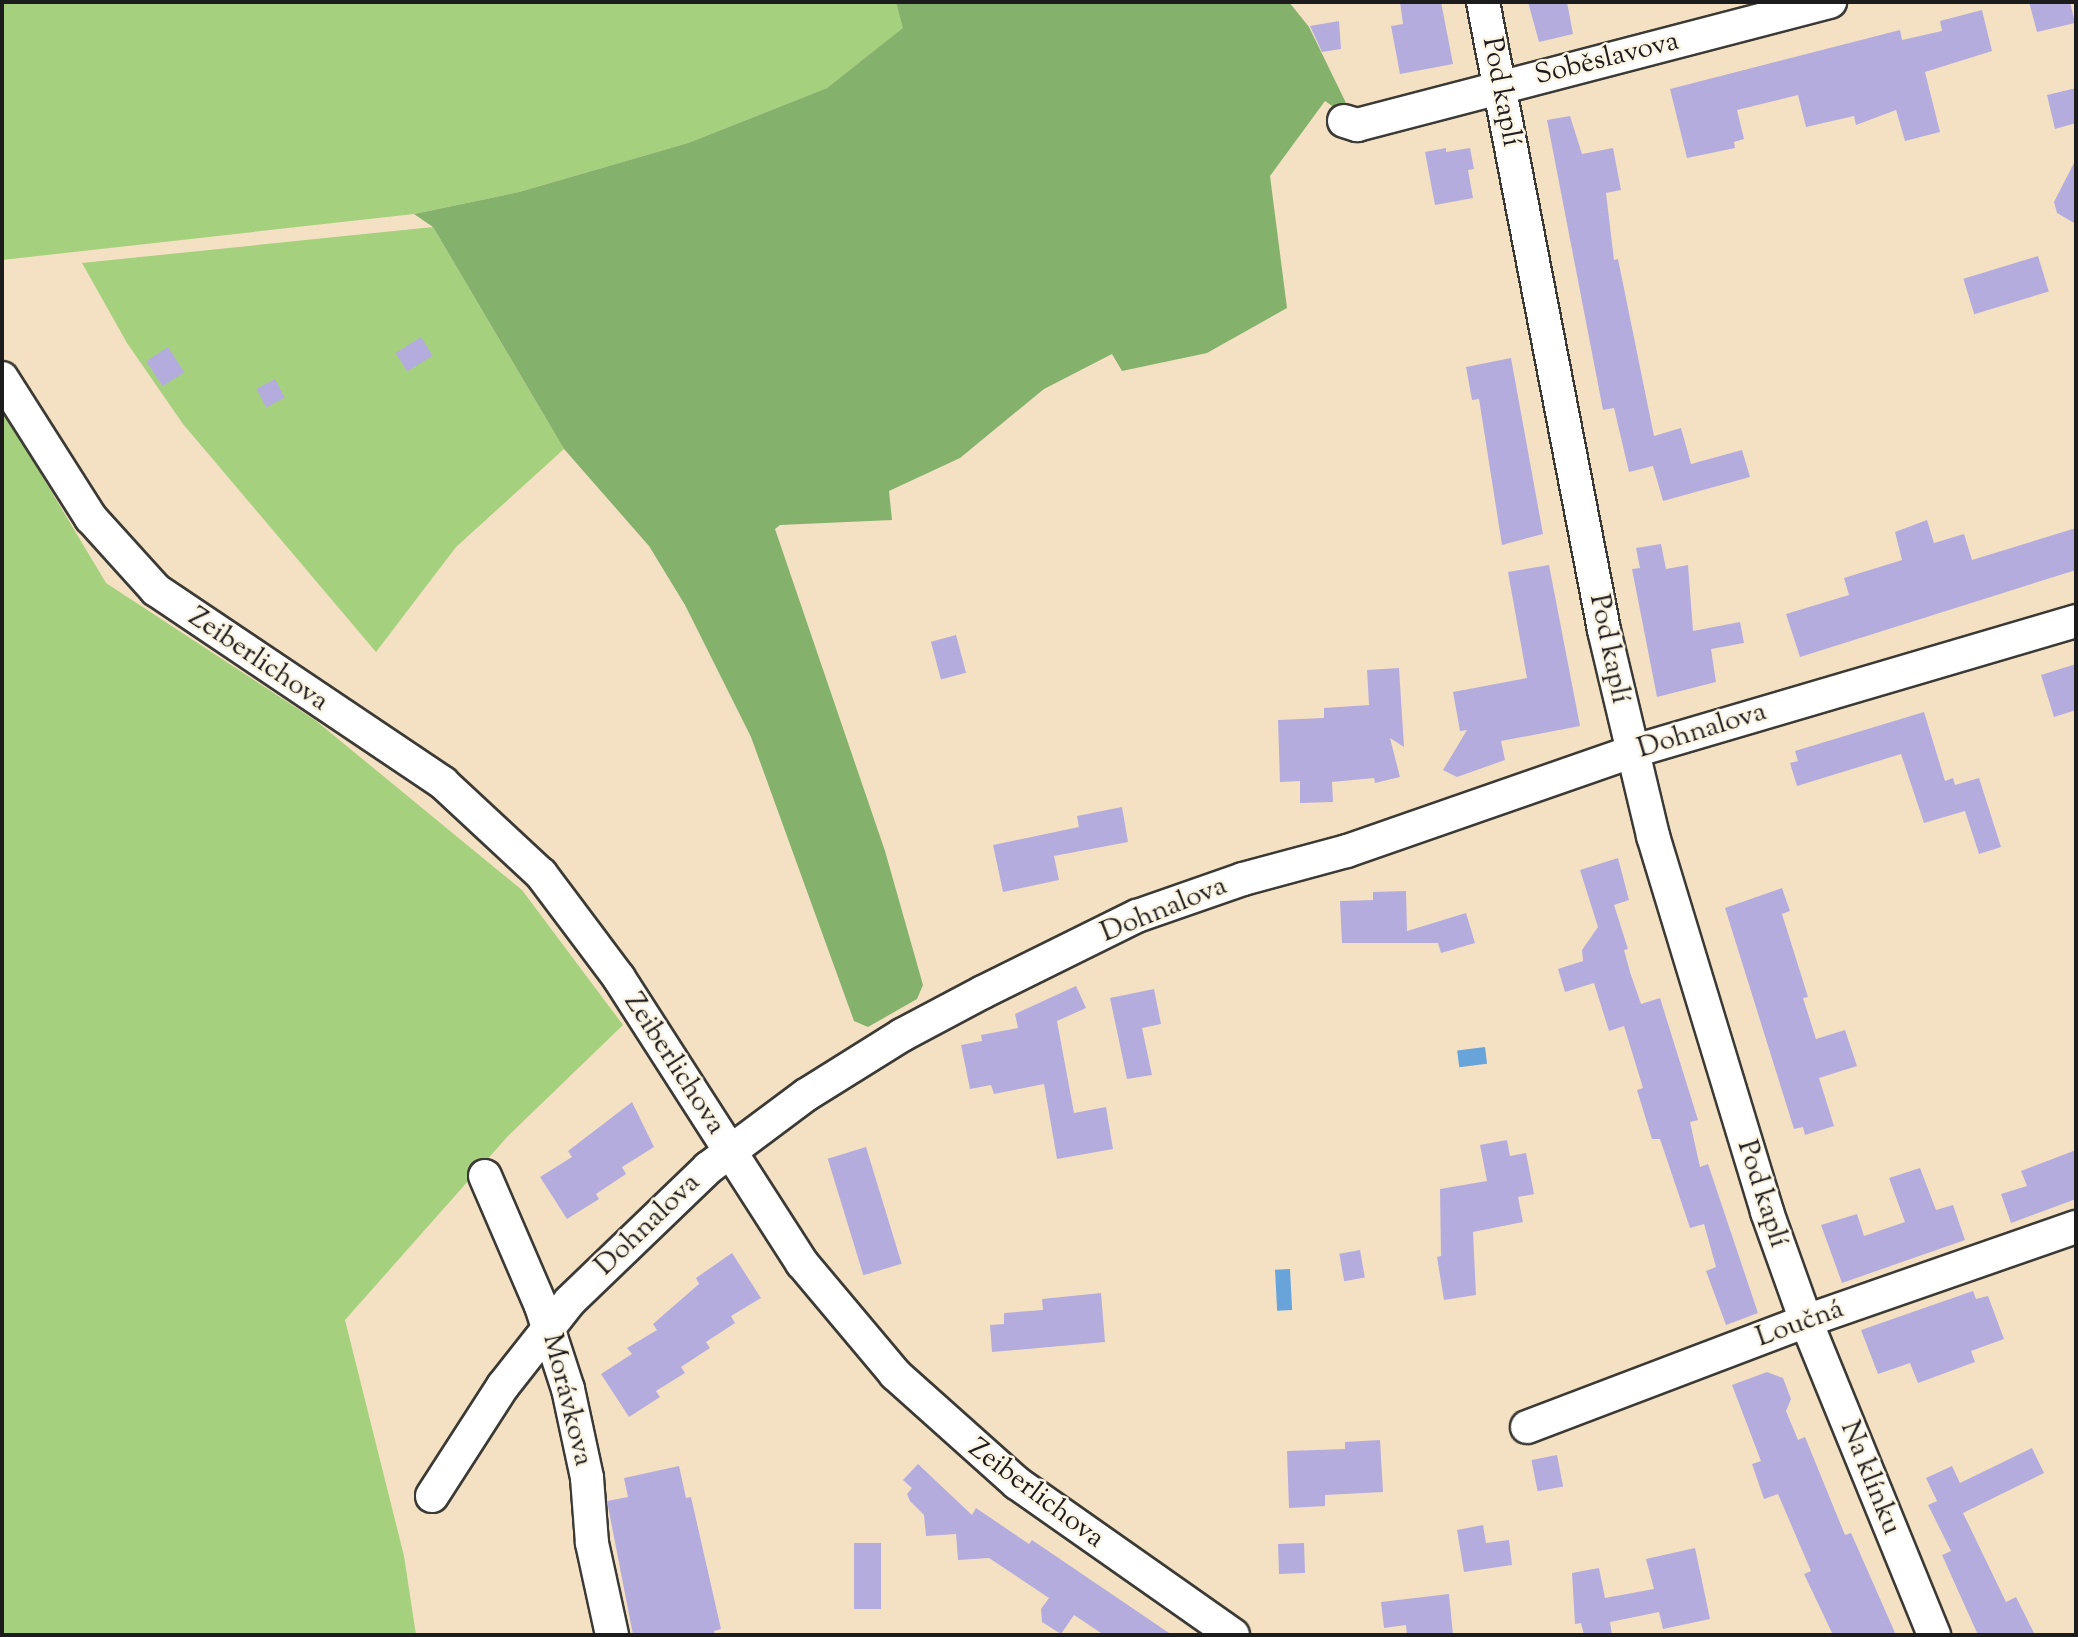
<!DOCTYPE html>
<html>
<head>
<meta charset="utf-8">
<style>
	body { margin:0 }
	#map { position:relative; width:2078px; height:1637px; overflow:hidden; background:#f4e1c4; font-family:"Sorts Mill Goudy",serif }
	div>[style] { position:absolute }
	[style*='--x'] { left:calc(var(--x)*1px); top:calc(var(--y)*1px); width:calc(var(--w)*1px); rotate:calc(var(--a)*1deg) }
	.green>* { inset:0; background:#a5d07d }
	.forest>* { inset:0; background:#84b26c }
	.water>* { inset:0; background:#68a4d9; transform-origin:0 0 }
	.building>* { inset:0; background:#b5acde; transform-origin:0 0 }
	.roads { filter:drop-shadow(2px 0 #3c3a35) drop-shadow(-2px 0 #3c3a35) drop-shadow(0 2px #3c3a35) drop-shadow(0 -2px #3c3a35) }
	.minor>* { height:32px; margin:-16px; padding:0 16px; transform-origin:16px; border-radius:16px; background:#fff }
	span { translate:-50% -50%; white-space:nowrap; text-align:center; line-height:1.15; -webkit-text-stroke:5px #fcf5e5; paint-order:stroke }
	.street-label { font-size:28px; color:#1c1c1c }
	.frame { position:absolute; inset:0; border:4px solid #1c1c1c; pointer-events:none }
</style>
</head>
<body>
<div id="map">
	<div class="green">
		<div style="clip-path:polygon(2px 2px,896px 2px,904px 28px,827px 88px,688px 143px,519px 192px,414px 214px,2px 260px)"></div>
		<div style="clip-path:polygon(433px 227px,564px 449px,456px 547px,376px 652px,183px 424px,127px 343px,82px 263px)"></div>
		<div style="clip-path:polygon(2px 409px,106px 583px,315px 720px,522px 890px,623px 1025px,508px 1136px,345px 1320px,404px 1556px,416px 1635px,2px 1635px)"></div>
	</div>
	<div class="forest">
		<div style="clip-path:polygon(896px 2px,1289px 2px,1309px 27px,1346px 103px,1335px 108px,1325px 101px,1270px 176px,1287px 308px,1207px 353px,1122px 371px,1112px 354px,1044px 389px,960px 458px,889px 491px,892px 520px,780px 525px,775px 529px,885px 851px,923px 985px,917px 999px,868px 1027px,854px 1021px,751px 737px,685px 605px,649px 546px,564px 449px,433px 227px,414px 214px,519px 192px,688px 143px,827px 88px,903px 28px)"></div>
	</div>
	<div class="water">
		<div style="left:1485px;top:1047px;width:17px;height:28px;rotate:83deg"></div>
		<div style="left:1290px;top:1269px;width:41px;height:15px;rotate:87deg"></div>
	</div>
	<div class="building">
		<div style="clip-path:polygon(1400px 2px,1441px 2px,1453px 64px,1400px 74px,1391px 26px,1403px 24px)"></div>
		<div style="clip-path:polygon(1528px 2px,1567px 2px,1573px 34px,1539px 42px)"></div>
		<div style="clip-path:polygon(2029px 2px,2070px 2px,2075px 23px,2037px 32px)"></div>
		<div style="clip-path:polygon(1982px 10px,1992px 51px,1925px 72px,1940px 132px,1905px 141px,1896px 110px,1856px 125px,1854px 116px,1806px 127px,1798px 95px,1737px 110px,1744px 139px,1734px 142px,1735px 148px,1687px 158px,1670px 89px,1900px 30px,1902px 40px,1942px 31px,1940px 21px)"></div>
		<div style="clip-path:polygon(1339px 21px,1341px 49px,1322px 52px,1310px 26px)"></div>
		<div style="clip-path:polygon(2076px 88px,2076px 123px,2055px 129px,2047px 95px)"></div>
		<div style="clip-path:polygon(1570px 116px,1582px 154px,1613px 148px,1621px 190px,1606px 193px,1614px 260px,1618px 259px,1654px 436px,1681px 428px,1691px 464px,1742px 450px,1750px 477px,1663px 501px,1653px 466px,1629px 472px,1614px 408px,1603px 410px,1547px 120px)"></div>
		<div style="clip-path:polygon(1446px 148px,1446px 152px,1470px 148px,1474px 169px,1468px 170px,1473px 198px,1435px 205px,1425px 152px)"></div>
		<div style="clip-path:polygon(2076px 159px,2076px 224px,2057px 213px,2054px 202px)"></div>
		<div style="left:2038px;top:256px;width:37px;height:78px;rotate:73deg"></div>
		<div style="left:421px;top:337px;width:22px;height:30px;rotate:58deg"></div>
		<div style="left:168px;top:347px;width:30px;height:26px;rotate:57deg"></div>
		<div style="clip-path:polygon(1511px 358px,1543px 534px,1502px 545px,1479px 399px,1472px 400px,1466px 367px)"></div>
		<div style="left:275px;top:379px;width:21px;height:21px;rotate:62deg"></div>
		<div style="clip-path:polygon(1927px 520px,1934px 543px,1964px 534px,1972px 560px,2076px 528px,2076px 570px,1800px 657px,1786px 614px,1849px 595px,1844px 578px,1902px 560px,1895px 532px)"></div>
		<div style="clip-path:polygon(1661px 544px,1666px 569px,1688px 565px,1693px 631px,1740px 622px,1744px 643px,1711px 649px,1716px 682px,1657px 697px,1632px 569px,1640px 568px,1636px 548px)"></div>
		<div style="clip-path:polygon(1549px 565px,1580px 726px,1501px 741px,1505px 760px,1457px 777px,1443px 770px,1467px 730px,1460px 731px,1453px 692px,1527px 678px,1508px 572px)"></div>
		<div style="left:956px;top:635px;width:39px;height:26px;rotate:75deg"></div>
		<div style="clip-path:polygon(2076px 664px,2076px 710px,2054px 717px,2041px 675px)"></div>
		<div style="clip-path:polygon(1399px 668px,1404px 747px,1390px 738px,1400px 777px,1375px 783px,1374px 778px,1332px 782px,1333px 802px,1300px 803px,1300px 781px,1280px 782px,1278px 720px,1324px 718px,1324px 708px,1369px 705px,1367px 670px)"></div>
		<div style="clip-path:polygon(1924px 712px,1945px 781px,1953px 778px,1955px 785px,1979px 778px,2001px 847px,1979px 854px,1965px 811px,1924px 823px,1901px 754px,1797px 786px,1790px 763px,1798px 761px,1795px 751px)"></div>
		<div style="clip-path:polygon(1122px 807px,1128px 842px,1054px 856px,1059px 880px,1003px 892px,993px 845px,1079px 827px,1077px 816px)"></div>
		<div style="clip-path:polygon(1618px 858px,1629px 900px,1614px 905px,1628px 949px,1624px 950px,1630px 972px,1641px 1004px,1660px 998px,1698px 1120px,1690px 1122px,1700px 1167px,1708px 1164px,1758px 1313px,1726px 1325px,1706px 1271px,1716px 1267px,1704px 1224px,1690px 1228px,1660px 1139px,1652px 1139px,1637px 1090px,1643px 1088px,1624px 1026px,1609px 1031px,1594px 983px,1565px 992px,1558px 969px,1583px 961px,1582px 950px,1598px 927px,1580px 870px)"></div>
		<div style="clip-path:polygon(1782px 888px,1790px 911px,1782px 914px,1808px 997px,1803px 998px,1816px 1039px,1845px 1030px,1857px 1066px,1819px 1078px,1834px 1126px,1805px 1135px,1803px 1127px,1794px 1129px,1725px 908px)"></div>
		<div style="clip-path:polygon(1406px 891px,1407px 931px,1466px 913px,1475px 943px,1441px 953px,1438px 943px,1342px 943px,1340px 901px,1373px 900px,1373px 892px)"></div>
		<div style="clip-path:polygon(1076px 986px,1086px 1008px,1057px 1021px,1074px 1113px,1106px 1107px,1113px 1149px,1057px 1159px,1044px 1084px,994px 1094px,991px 1085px,970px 1089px,961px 1045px,982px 1041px,981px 1035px,1018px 1028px,1015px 1014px)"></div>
		<div style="clip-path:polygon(1154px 989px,1161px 1024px,1142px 1028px,1152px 1075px,1127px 1079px,1110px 998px)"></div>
		<div style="clip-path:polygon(632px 1102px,654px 1147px,622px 1167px,626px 1174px,596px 1194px,599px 1199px,567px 1219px,540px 1177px,572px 1157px,568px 1151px)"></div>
		<div style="clip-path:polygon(1507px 1140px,1510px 1156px,1526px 1153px,1534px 1194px,1518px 1197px,1523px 1222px,1473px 1232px,1476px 1295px,1444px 1300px,1437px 1257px,1441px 1256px,1440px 1189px,1487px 1181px,1480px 1145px)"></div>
		<div style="left:866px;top:1147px;width:122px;height:40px;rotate:73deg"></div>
		<div style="clip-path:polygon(2076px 1150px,2076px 1199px,2011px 1223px,2001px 1194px,2027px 1186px,2021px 1171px)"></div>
		<div style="clip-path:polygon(1920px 1168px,1936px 1210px,1953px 1205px,1965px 1240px,1842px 1283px,1821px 1225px,1857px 1214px,1864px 1236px,1905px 1222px,1889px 1178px)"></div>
		<div style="left:1360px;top:1250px;width:28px;height:21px;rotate:80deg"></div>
		<div style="clip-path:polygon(732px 1253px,761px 1298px,731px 1316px,735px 1323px,706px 1342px,710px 1348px,681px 1367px,685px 1373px,656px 1391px,660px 1397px,629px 1417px,601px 1374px,632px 1354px,627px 1348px,657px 1330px,653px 1324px,699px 1284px,696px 1278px)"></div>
		<div style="clip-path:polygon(1973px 1291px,1976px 1299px,1988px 1296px,2004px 1339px,1971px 1351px,1975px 1362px,1918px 1383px,1910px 1363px,1878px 1374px,1861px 1330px)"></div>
		<div style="clip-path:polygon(1101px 1293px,1105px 1342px,992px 1352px,990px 1325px,1004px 1324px,1004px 1313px,1043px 1310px,1042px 1299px)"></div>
		<div style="clip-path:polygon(1767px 1372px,1783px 1378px,1791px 1399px,1786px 1411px,1798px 1440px,1805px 1437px,1845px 1535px,1851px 1533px,1896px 1635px,1833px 1635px,1804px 1574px,1811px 1571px,1778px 1494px,1764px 1499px,1752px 1464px,1761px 1461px,1732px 1385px)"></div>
		<div style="clip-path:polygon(1380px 1440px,1383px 1492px,1325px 1495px,1325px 1506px,1289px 1508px,1287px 1451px,1345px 1449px,1345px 1442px)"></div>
		<div style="clip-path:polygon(2032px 1448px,2044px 1473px,1963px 1513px,2006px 1602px,2016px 1597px,2035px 1635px,1978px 1635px,1942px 1555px,1951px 1551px,1928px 1505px,1937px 1501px,1926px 1478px,1952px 1466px,1960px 1483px)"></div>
		<div style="left:1557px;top:1455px;width:32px;height:26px;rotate:79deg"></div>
		<div style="clip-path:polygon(918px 1464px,972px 1515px,976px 1508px,1029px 1544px,1032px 1540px,1172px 1635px,1104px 1635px,1074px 1615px,1061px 1634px,1042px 1622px,1041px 1609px,1049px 1598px,989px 1558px,958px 1560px,956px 1534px,926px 1536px,924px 1515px,910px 1501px,907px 1494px,912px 1488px,903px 1480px)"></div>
		<div style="clip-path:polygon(679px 1466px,686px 1498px,691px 1497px,721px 1629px,714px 1631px,715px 1635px,633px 1635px,607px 1501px,628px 1497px,624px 1478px)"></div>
		<div style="clip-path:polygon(1483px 1525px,1486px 1543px,1509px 1540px,1512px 1565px,1464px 1572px,1457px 1530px)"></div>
		<div style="left:854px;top:1543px;width:27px;height:66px"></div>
		<div style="left:1304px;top:1543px;width:30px;height:26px;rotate:88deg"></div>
		<div style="clip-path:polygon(1695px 1548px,1710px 1619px,1663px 1629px,1659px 1612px,1610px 1622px,1612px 1635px,1584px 1635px,1581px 1623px,1575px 1624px,1572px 1573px,1599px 1568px,1605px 1598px,1654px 1589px,1646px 1559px)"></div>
		<div style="clip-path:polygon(1449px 1594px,1453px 1635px,1407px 1635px,1406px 1625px,1384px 1628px,1381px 1602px)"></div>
	</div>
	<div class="roads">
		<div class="minor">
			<div style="--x:1483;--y:2;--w:640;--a:79.09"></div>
			<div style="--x:1604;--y:630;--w:212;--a:76.6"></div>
			<div style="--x:1653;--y:836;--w:393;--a:73.1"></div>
			<div style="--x:1767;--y:1212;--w:116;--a:70.3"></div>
			<div style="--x:1806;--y:1321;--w:339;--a:67.8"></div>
			<div style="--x:1344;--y:121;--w:14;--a:17"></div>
			<div style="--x:1357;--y:125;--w:489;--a:-14.6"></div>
			<div style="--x:2;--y:378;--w:166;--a:57.6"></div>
			<div style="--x:91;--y:518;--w:97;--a:47.9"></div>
			<div style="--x:156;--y:590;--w:346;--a:33.9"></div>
			<div style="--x:443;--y:783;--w:134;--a:42.9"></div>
			<div style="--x:541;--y:874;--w:130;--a:53.1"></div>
			<div style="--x:619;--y:978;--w:339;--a:57.3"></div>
			<div style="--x:802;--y:1263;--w:145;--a:50"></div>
			<div style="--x:895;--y:1374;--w:164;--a:41.8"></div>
			<div style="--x:1017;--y:1483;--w:264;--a:35.1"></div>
			<div style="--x:485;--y:1176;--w:142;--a:66.7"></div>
			<div style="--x:541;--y:1306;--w:87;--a:72"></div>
			<div style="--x:568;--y:1389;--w:91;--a:77.9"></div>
			<div style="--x:587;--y:1478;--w:65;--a:85.6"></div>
			<div style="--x:592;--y:1543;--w:94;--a:77.7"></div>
			<div style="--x:1527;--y:1427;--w:298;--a:-20.8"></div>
			<div style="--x:1806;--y:1321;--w:286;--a:-19.2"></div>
			<div style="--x:432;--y:1496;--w:131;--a:-57.2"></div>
			<div style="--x:503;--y:1386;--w:108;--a:-51.8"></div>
			<div style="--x:570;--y:1301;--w:192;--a:-43.9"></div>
			<div style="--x:708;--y:1168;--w:122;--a:-36.7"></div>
			<div style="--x:806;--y:1095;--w:113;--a:-32"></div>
			<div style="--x:902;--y:1035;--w:92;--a:-28"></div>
			<div style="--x:983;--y:992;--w:172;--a:-26.3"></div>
			<div style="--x:1137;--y:916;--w:112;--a:-19.2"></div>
			<div style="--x:1243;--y:879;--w:108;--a:-15.1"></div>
			<div style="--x:1347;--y:851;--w:301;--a:-19.2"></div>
			<div style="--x:1631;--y:752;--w:464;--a:-16.4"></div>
		</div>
	</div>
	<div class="street-label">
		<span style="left:1607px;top:59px;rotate:-14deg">Soběslavova</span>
		<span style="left:1501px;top:92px;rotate:79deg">Pod kaplí</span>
		<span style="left:1609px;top:649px;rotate:78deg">Pod kaplí</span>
		<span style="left:258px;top:660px;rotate:34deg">Zeiberlichova</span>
		<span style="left:1702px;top:731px;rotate:-17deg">Dohnalova</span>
		<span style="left:1164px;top:910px;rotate:-22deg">Dohnalova</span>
		<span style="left:674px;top:1064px;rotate:57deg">Zeiberlichova</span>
		<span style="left:1762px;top:1194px;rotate:72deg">Pod kaplí</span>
		<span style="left:648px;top:1225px;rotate:-44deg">Dohnalova</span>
		<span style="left:1800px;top:1324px;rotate:-20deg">Loučná</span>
		<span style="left:567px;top:1400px;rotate:76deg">Morávkova</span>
		<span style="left:1870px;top:1478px;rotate:68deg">Na klínku</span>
		<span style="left:1036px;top:1494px;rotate:37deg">Zeiberlichova</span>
	</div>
	<div class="frame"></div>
</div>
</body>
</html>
